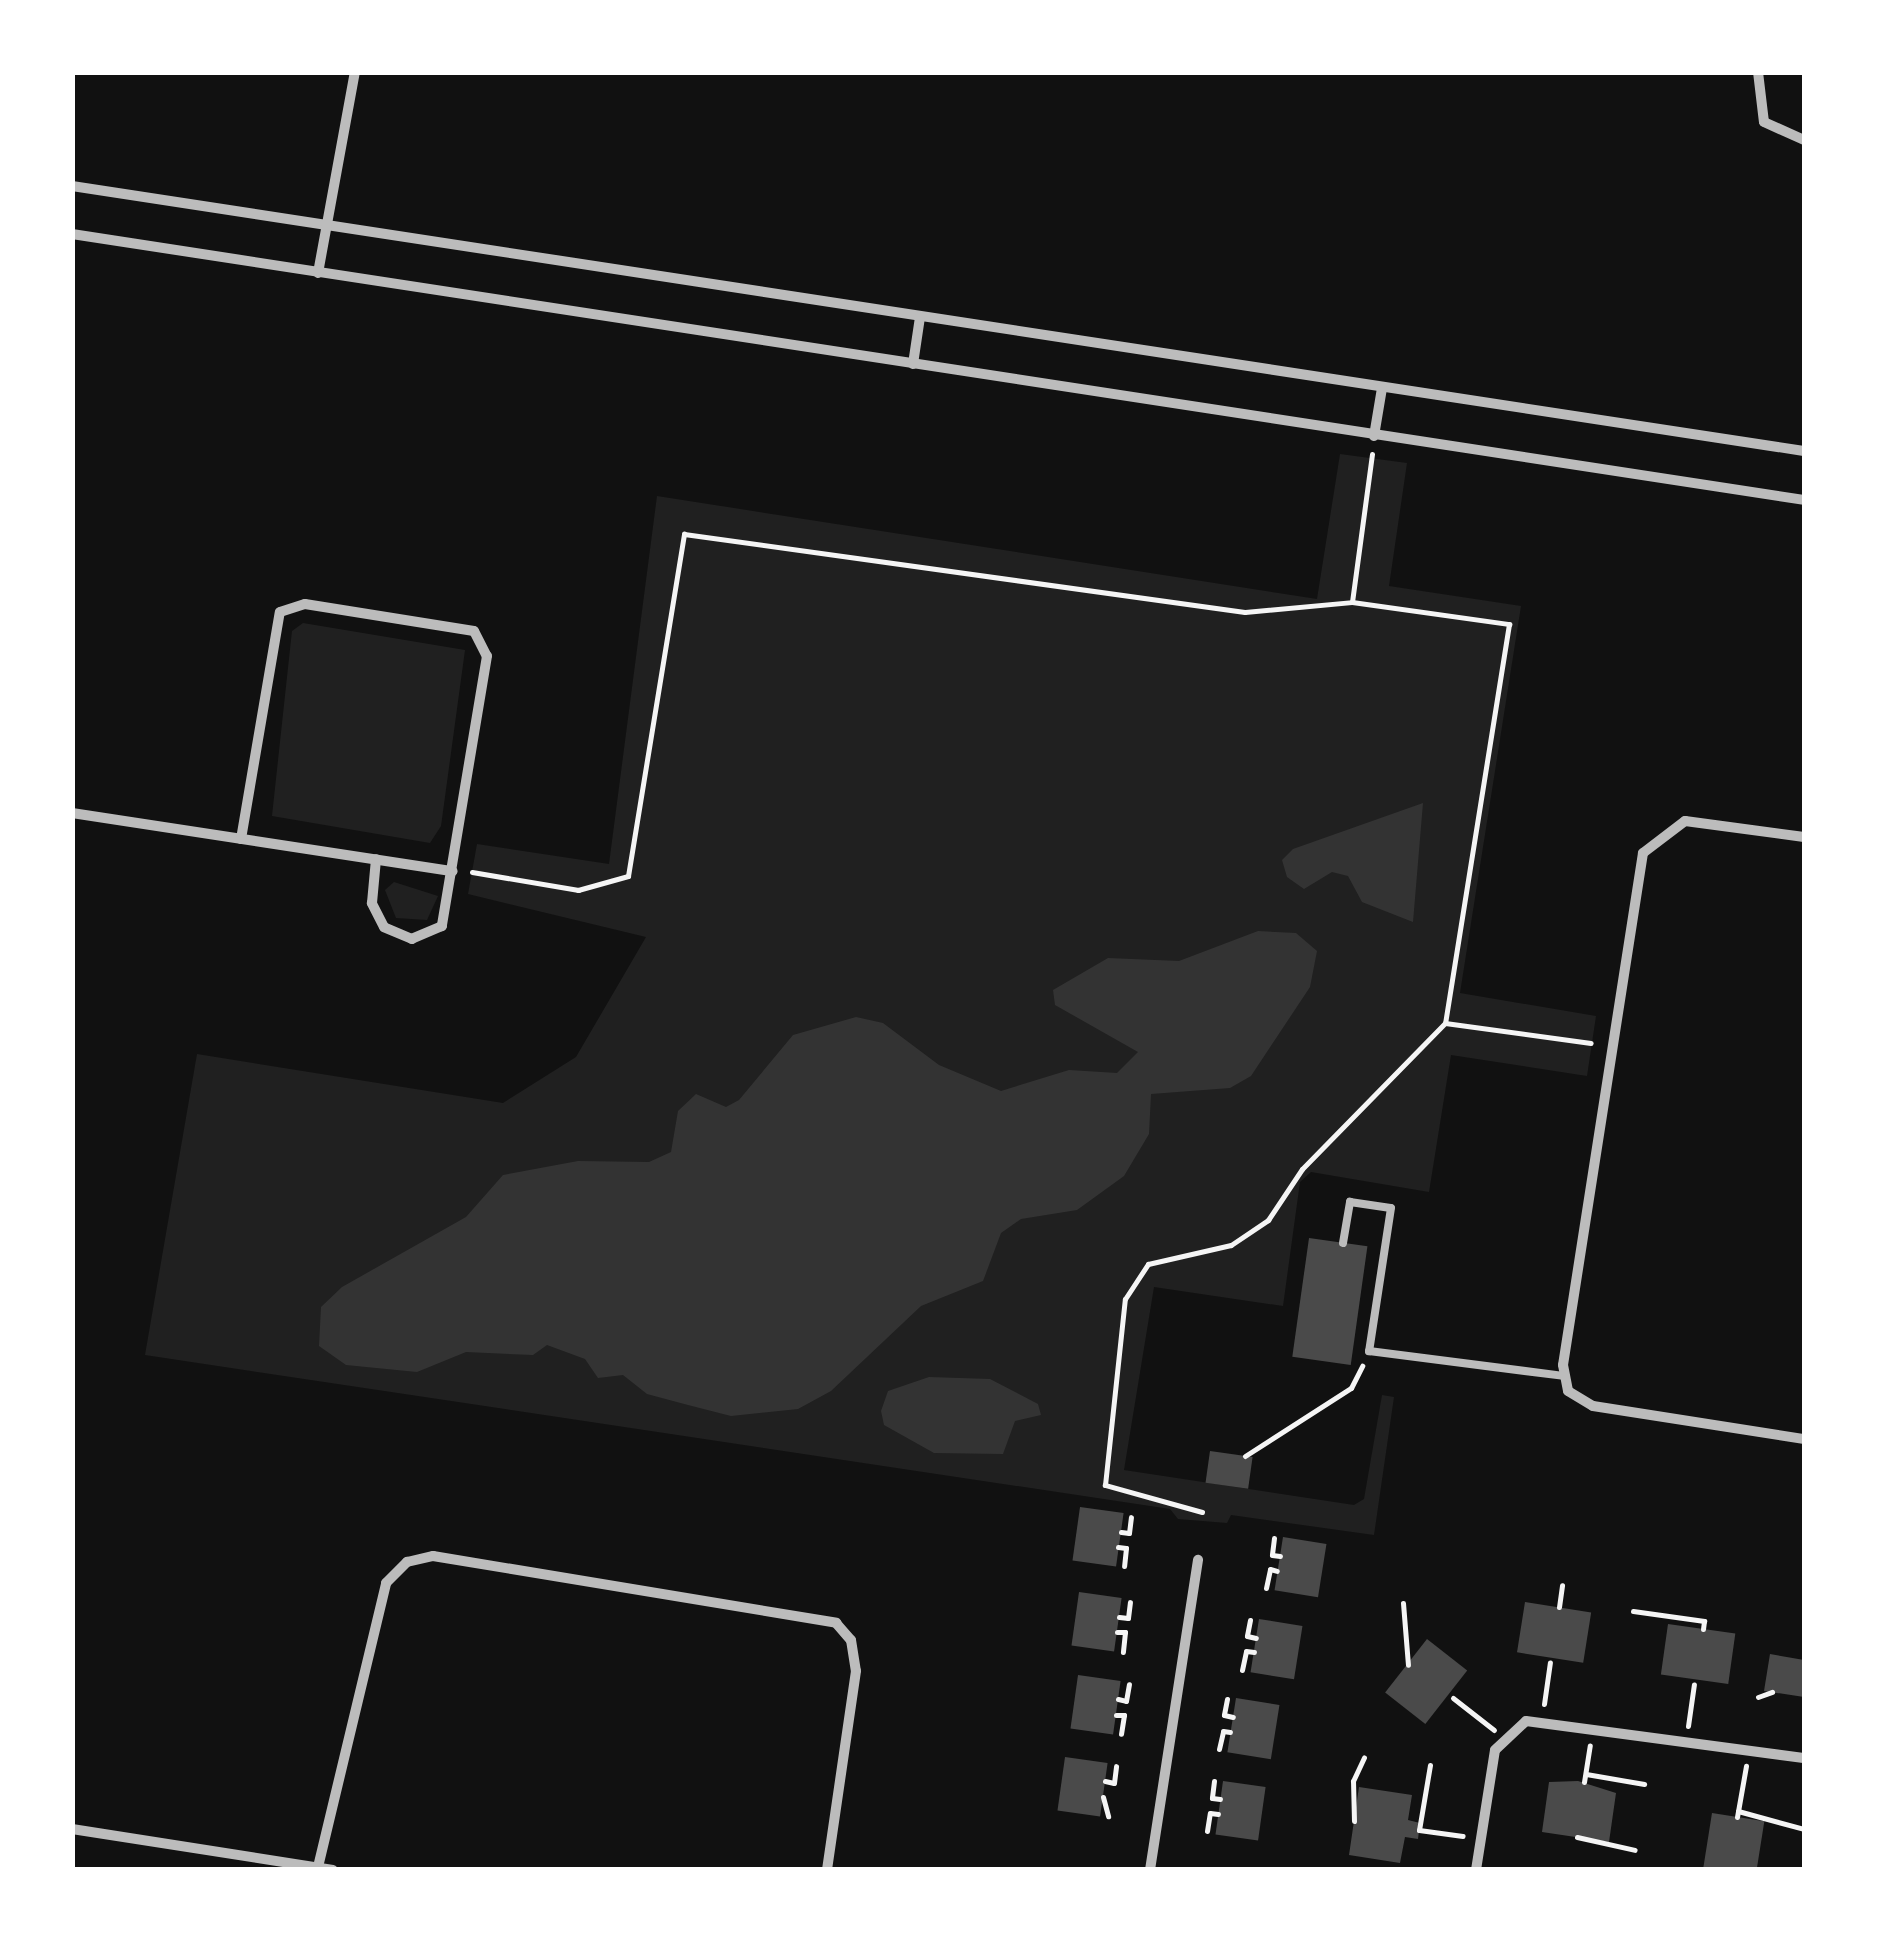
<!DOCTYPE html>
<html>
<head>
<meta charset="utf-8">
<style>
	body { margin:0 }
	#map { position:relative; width:1877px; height:1942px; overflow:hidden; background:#111; font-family:"IBM Plex Serif",serif }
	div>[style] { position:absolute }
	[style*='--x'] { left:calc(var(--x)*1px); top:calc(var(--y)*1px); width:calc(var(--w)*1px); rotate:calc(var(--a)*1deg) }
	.green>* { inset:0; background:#202020 }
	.water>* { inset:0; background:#333 }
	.building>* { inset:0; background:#4a4a4a; transform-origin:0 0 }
	.path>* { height:5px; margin:-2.5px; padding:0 2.5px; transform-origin:2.5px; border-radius:2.5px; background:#f5f5f5 }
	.service>* { height:8px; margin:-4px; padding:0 4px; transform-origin:4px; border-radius:4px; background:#bcbcbc }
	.minor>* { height:10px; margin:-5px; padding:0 5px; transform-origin:5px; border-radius:5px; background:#bcbcbc }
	span { translate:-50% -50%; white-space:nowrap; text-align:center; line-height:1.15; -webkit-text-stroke:9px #fff; paint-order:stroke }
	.frame { position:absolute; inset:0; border:75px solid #fff; pointer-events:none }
</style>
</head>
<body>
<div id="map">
	<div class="green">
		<div style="clip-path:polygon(1340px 454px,1407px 463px,1389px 586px,1521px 606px,1460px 993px,1596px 1016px,1587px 1076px,1451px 1055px,1429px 1192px,1311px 1172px,1300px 1182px,1283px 1306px,1154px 1287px,1124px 1470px,1354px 1505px,1364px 1499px,1382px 1395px,1394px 1397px,1374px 1535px,1231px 1515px,1227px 1523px,1178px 1519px,1170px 1509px,145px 1355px,197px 1054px,503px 1103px,576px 1057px,646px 937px,468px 894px,477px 844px,609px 864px,657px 496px,1317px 599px)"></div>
		<div style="clip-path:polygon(303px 623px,465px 650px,441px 826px,430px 843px,272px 816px,292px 631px)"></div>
		<div style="clip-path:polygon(394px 882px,438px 896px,427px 920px,396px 918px,385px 890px)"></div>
	</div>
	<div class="water">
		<div style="clip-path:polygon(1423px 803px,1413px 922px,1362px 902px,1348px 876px,1332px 872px,1304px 889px,1287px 877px,1282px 860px,1293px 849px)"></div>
		<div style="clip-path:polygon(1258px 931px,1296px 933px,1317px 951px,1310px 987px,1251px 1076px,1230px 1088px,1151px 1094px,1149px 1134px,1124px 1176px,1077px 1210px,1021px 1219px,1001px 1233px,983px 1281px,921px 1306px,831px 1391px,798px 1409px,731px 1416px,688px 1405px,647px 1394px,623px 1375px,598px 1378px,585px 1359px,547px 1345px,533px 1355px,466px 1352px,417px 1372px,346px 1365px,319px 1346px,321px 1307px,342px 1287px,466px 1217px,503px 1175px,578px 1161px,649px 1162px,671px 1152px,678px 1111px,696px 1094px,726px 1107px,739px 1100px,793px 1035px,856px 1017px,883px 1023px,939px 1065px,1001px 1091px,1069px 1070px,1117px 1073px,1138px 1052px,1055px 1005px,1053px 990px,1108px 958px,1179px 961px)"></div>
		<div style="clip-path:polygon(929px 1377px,990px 1379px,1038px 1404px,1041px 1415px,1015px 1421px,1003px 1454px,934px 1453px,884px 1425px,881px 1411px,888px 1391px)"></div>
	</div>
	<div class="building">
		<div style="left:1309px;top:1238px;width:59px;height:120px;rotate:8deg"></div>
		<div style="left:1210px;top:1451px;width:43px;height:32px;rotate:8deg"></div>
		<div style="left:1080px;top:1507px;width:44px;height:54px;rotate:8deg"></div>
		<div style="left:1283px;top:1537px;width:44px;height:54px;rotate:9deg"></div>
		<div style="left:1079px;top:1592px;width:43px;height:54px;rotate:8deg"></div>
		<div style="left:1525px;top:1602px;width:67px;height:51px;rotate:9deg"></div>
		<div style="left:1259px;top:1619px;width:44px;height:54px;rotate:9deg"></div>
		<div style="left:1668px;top:1624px;width:68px;height:51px;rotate:8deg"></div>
		<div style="left:1427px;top:1639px;width:51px;height:68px;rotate:38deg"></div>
		<div style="clip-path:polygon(1770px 1654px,1804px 1660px,1804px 1697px,1764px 1691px)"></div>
		<div style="left:1078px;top:1675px;width:43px;height:54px;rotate:8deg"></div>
		<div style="left:1236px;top:1698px;width:44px;height:55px;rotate:9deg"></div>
		<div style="left:1065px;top:1757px;width:43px;height:54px;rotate:8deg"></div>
		<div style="left:1223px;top:1781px;width:43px;height:54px;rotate:8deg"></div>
		<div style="clip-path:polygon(1578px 1781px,1616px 1793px,1609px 1842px,1542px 1832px,1549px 1782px)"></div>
		<div style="clip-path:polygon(1359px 1787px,1412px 1795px,1408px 1820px,1420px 1823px,1418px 1839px,1405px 1837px,1400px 1863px,1349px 1855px)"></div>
		<div style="left:1712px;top:1813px;width:53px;height:56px;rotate:9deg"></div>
	</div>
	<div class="path">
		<div style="--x:1372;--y:454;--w:149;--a:97.7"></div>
		<div style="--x:1352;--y:602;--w:159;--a:8"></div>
		<div style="--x:1509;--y:624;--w:404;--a:99.1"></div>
		<div style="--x:1445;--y:1023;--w:147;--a:7.8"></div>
		<div style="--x:472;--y:872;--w:108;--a:9.6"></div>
		<div style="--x:578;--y:890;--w:52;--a:-15.6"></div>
		<div style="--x:628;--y:876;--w:347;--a:-80.7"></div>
		<div style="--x:684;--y:534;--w:566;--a:7.92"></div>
		<div style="--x:1245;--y:612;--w:107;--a:-5.3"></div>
		<div style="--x:1245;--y:1456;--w:126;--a:-32.7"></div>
		<div style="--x:1351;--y:1388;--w:25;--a:-63"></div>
		<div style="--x:1202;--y:1512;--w:101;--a:-164.4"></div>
		<div style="--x:1105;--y:1485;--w:187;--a:-83.9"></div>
		<div style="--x:1125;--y:1299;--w:42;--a:-56.7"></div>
		<div style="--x:1148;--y:1264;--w:85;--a:-12.9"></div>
		<div style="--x:1231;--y:1245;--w:45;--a:-34"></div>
		<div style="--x:1268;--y:1220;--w:61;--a:-56.3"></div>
		<div style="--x:1302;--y:1169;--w:204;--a:-45.6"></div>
		<div style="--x:1121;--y:1532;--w:8;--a:7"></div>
		<div style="--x:1129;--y:1533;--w:16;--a:-83"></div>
		<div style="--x:1274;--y:1538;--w:17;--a:97"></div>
		<div style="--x:1272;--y:1555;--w:8;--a:7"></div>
		<div style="--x:1118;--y:1547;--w:8;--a:7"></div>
		<div style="--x:1126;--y:1548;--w:18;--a:96"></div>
		<div style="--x:1266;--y:1588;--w:19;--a:-78"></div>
		<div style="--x:1270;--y:1569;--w:7;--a:16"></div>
		<div style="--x:1403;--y:1603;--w:62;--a:85.4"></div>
		<div style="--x:1559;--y:1607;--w:22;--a:-82"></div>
		<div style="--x:1633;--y:1611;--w:72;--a:8"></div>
		<div style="--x:1704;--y:1621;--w:8;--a:97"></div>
		<div style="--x:1119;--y:1617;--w:9;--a:6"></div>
		<div style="--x:1128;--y:1618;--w:16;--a:-83"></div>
		<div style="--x:1250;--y:1620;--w:16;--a:101"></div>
		<div style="--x:1247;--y:1636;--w:9;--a:13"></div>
		<div style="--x:1117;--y:1632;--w:8;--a:0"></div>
		<div style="--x:1125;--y:1632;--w:20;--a:96"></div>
		<div style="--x:1242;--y:1670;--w:19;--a:-78"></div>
		<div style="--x:1246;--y:1651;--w:8;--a:7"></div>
		<div style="--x:1758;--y:1697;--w:15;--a:-20"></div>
		<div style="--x:1453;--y:1698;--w:52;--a:38"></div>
		<div style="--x:1118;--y:1699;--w:8;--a:14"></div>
		<div style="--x:1126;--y:1701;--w:17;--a:-80"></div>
		<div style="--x:1227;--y:1699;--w:16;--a:101"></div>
		<div style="--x:1224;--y:1715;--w:9;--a:13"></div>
		<div style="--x:1544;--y:1704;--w:42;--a:-81.9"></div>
		<div style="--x:1116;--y:1715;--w:8;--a:0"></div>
		<div style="--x:1124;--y:1715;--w:19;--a:99"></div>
		<div style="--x:1688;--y:1726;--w:42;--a:-81.9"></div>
		<div style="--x:1219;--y:1749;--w:18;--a:-77"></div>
		<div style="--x:1223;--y:1731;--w:7;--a:8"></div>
		<div style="--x:1430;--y:1765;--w:66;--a:99.6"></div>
		<div style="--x:1419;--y:1830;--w:44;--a:7.8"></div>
		<div style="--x:1586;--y:1774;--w:59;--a:9.8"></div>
		<div style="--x:1105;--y:1781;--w:9;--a:13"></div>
		<div style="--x:1114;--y:1783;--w:17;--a:-83"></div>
		<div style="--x:1214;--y:1781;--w:17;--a:97"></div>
		<div style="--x:1212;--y:1798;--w:8;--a:7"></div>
		<div style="--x:1584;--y:1782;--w:37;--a:-81"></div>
		<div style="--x:1103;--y:1797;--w:20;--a:75"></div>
		<div style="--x:1738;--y:1811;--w:68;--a:15.3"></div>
		<div style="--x:1737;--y:1817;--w:52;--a:-80"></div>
		<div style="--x:1354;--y:1821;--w:40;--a:-91.4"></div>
		<div style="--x:1353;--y:1781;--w:26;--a:-65"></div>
		<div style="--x:1207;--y:1831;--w:18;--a:-81"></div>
		<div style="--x:1210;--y:1813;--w:8;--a:7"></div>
		<div style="--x:1577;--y:1837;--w:59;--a:12.6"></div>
	</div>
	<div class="service">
		<div style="--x:1343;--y:1243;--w:42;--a:-80.3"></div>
		<div style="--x:1350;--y:1202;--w:41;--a:8.3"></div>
		<div style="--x:1391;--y:1208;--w:145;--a:98.7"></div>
		<div style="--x:1369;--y:1351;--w:196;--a:7.3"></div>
	</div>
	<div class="minor">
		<div style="--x:1758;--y:72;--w:50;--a:83.2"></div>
		<div style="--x:1764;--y:122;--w:44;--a:24.2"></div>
		<div style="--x:72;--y:186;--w:1752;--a:8.7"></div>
		<div style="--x:72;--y:234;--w:1752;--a:8.73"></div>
		<div style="--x:318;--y:273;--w:204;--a:-79.6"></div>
		<div style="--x:913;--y:364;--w:48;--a:-81.5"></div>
		<div style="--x:1374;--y:436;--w:49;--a:-80.5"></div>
		<div style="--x:72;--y:813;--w:385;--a:8.7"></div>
		<div style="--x:1804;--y:837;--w:120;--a:-172.3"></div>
		<div style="--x:1685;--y:821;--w:53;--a:142.7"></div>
		<div style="--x:1643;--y:853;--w:518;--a:98.88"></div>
		<div style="--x:1563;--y:1365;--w:26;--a:79"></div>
		<div style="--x:1568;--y:1391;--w:29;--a:31"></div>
		<div style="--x:1593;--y:1406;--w:214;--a:8.9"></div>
		<div style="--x:241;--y:839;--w:230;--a:-80.3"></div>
		<div style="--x:280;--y:612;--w:26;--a:-18"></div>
		<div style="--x:305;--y:604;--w:171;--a:9.1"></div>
		<div style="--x:474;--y:631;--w:28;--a:63"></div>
		<div style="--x:487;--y:656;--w:274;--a:99.5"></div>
		<div style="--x:442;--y:926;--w:33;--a:157"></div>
		<div style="--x:412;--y:939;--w:30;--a:-157"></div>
		<div style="--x:384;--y:927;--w:27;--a:-117"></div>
		<div style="--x:372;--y:903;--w:44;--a:-84.8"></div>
		<div style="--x:72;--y:1829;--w:264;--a:8.9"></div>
		<div style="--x:318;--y:1867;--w:292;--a:-76.5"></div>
		<div style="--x:386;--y:1583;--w:30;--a:-45"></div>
		<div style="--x:407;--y:1562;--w:27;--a:-13"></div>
		<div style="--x:433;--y:1556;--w:409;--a:9.4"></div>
		<div style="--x:836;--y:1623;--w:23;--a:49"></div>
		<div style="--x:851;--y:1640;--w:31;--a:81"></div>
		<div style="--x:856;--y:1671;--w:201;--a:98.3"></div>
		<div style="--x:1150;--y:1870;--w:314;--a:-81.2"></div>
		<div style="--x:1476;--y:1870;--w:121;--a:-81"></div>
		<div style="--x:1495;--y:1750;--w:42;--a:-43.1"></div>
		<div style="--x:1526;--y:1721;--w:280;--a:7.6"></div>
	</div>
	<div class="frame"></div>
</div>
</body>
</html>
